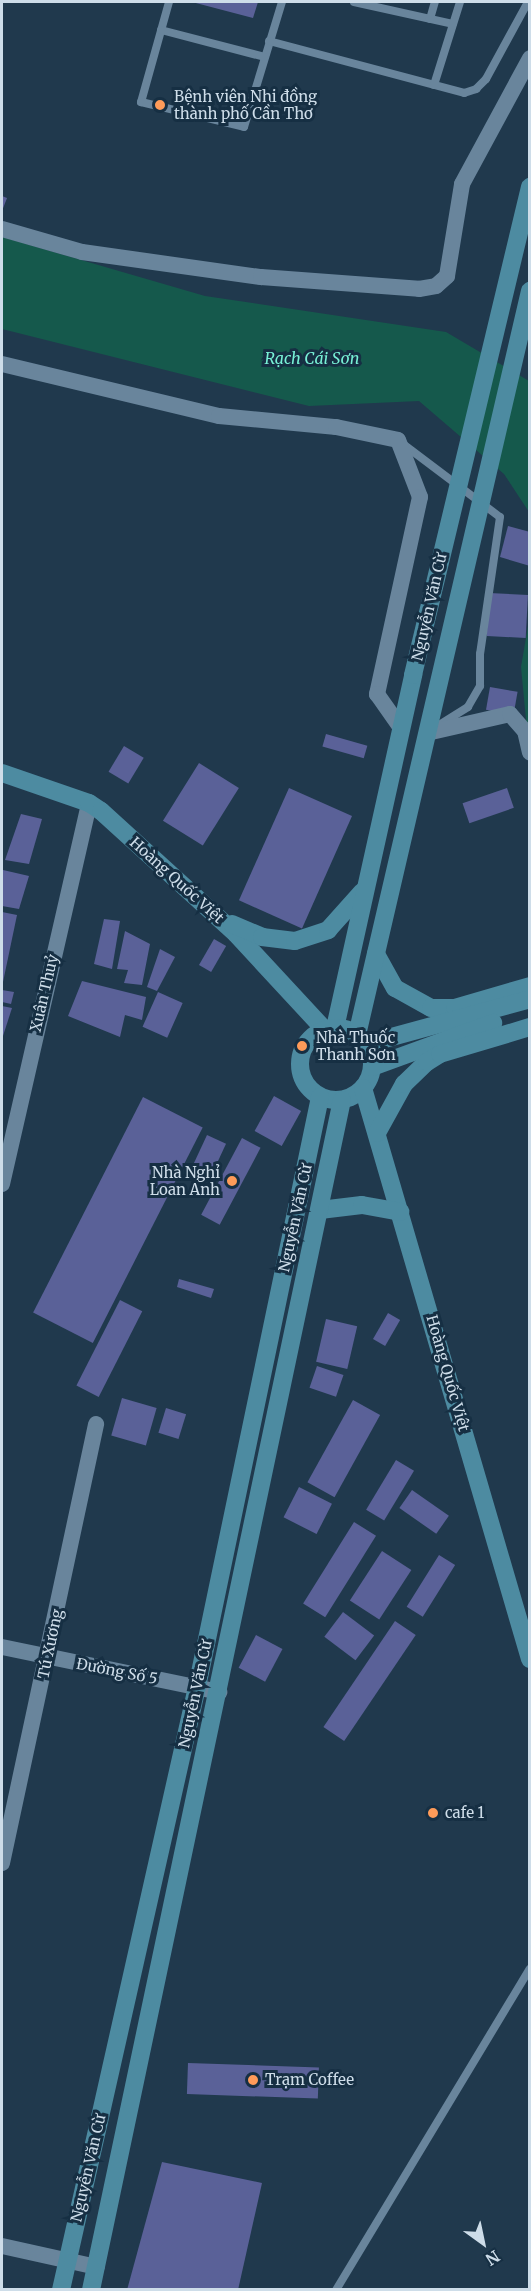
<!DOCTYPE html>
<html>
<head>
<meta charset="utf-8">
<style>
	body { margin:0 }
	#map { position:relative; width:531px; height:2291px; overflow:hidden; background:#20394d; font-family:Merriweather,serif }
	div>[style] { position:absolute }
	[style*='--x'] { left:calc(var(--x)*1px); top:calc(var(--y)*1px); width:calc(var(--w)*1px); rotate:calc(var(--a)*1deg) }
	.water>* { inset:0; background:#15594c }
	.building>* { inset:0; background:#5a6198; transform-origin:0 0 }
	.lane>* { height:8px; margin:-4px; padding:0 4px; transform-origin:4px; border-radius:4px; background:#69859c }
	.street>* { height:16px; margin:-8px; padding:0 8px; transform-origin:8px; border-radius:8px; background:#69859c }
	.secondary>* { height:18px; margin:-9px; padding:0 9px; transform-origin:9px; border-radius:9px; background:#4d8ba1 }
	.secondary>.ring { margin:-9px; padding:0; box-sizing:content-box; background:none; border:18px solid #4d8ba1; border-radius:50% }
	.dots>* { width:16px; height:16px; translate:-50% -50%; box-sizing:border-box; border:3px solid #162f43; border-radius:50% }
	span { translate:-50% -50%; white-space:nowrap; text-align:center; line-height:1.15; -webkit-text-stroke:6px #162f43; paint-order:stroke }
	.poi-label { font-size:15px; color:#cedde9 }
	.left { translate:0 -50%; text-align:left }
	.right { translate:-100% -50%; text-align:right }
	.street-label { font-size:15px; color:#cedde9 }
	.water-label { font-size:16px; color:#78f1d6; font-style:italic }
	.frame { position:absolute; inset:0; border:3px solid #cedde9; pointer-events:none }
	.north { position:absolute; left:453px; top:2213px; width:60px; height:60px; -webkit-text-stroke:4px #162f43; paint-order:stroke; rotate:147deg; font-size:16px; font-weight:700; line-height:24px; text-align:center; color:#cedde9 }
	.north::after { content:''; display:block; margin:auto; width:21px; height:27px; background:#cedde9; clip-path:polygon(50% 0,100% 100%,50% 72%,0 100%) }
</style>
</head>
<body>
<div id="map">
	<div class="water">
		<div style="clip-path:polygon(2px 237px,205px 296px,446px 332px,529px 381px,529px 512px,504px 474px,419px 401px,309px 406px,2px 329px)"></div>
		<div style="clip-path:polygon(529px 620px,529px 751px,521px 667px)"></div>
	</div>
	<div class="building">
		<div style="clip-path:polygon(192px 2px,258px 2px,253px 18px)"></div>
		<div style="clip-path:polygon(2px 196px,7px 198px,2px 211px)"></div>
		<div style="clip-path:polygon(508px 526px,530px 532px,530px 566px,500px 557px)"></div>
		<div style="left:489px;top:593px;width:39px;height:43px;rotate:3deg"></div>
		<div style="left:490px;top:687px;width:28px;height:23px;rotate:10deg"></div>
		<div style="left:326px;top:734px;width:43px;height:13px;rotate:16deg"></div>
		<div style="left:124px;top:746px;width:23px;height:30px;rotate:31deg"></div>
		<div style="left:199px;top:763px;width:47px;height:68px;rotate:32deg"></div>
		<div style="left:289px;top:788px;width:69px;height:123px;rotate:24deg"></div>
		<div style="left:507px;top:788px;width:21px;height:47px;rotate:71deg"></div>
		<div style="clip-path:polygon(21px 814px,42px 819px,29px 864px,5px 860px)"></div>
		<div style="clip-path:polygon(3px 870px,29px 876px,19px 909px,2px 906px)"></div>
		<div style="clip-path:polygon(2px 912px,17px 915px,3px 982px,2px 982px)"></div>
		<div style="clip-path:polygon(104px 919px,120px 921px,112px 969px,94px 964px)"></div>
		<div style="clip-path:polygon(125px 931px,150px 944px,142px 985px,124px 983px,128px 970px,117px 969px)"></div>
		<div style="left:214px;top:939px;width:14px;height:30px;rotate:30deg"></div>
		<div style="clip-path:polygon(160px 949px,175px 957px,157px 991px,147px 987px)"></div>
		<div style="clip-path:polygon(82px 981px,146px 997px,142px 1020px,125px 1015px,120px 1037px,68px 1016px)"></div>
		<div style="clip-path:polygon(2px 990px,14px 992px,11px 1004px,2px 1002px)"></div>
		<div style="left:158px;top:992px;width:27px;height:38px;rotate:24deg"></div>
		<div style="clip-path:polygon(2px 1006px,12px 1008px,2px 1039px)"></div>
		<div style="left:274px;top:1096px;width:31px;height:40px;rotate:29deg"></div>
		<div style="left:143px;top:1097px;width:67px;height:242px;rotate:27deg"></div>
		<div style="left:207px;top:1135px;width:21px;height:36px;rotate:25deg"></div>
		<div style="left:242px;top:1138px;width:21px;height:87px;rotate:28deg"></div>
		<div style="clip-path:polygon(179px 1279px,214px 1289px,211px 1298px,177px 1287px)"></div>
		<div style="left:120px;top:1300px;width:25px;height:96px;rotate:27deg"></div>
		<div style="left:388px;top:1313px;width:14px;height:30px;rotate:30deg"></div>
		<div style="left:326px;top:1319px;width:32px;height:44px;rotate:13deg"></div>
		<div style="left:317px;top:1366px;width:28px;height:23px;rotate:19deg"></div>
		<div style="left:122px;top:1398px;width:36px;height:39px;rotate:16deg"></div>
		<div style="left:353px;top:1400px;width:31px;height:94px;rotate:29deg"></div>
		<div style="left:166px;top:1408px;width:21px;height:26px;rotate:17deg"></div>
		<div style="left:396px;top:1460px;width:21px;height:58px;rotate:31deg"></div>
		<div style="left:299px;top:1487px;width:37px;height:34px;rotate:27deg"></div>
		<div style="left:412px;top:1490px;width:45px;height:22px;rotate:35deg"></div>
		<div style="left:354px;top:1522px;width:26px;height:96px;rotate:32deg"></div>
		<div style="left:382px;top:1551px;width:35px;height:59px;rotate:33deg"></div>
		<div style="left:439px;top:1555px;width:19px;height:61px;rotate:32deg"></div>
		<div style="left:343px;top:1612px;width:39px;height:31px;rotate:37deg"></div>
		<div style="left:395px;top:1621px;width:25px;height:128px;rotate:34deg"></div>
		<div style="left:256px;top:1635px;width:30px;height:37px;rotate:28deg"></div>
		<div style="left:188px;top:2063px;width:131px;height:31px;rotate:2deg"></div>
		<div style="clip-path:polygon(162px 2162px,262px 2183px,238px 2290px,127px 2290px)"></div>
	</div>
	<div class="lane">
		<div style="--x:169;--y:2;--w:104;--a:105.6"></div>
		<div style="--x:141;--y:102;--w:106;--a:13.6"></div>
		<div style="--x:244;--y:127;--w:131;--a:-73.1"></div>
		<div style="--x:354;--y:2;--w:101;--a:12.5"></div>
		<div style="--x:430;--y:19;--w:18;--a:-74"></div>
		<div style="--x:161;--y:30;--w:107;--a:14.6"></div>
		<div style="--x:269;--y:41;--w:202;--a:14.9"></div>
		<div style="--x:464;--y:93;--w:13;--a:-18"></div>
		<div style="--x:476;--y:89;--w:14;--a:-45"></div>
		<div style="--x:486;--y:79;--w:88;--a:-61.4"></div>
		<div style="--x:434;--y:85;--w:87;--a:-72.6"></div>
		<div style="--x:403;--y:444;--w:121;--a:37"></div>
		<div style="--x:500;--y:517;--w:138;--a:98.3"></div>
		<div style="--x:480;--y:654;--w:32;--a:90"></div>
		<div style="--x:480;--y:686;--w:24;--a:120"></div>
		<div style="--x:468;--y:707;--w:32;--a:148"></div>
		<div style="--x:336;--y:2290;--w:375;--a:-58.9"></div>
	</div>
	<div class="street">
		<div style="--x:2;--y:229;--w:83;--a:16"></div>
		<div style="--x:82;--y:252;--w:181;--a:8"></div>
		<div style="--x:261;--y:277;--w:158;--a:4.3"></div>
		<div style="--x:419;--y:289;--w:17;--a:-10"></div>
		<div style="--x:436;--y:286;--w:15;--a:-42"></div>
		<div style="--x:447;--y:276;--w:93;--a:-80.7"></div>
		<div style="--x:462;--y:184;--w:143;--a:-61.6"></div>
		<div style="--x:2;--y:364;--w:223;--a:13.5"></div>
		<div style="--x:219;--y:416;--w:118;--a:5.4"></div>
		<div style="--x:336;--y:427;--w:63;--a:11.8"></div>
		<div style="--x:398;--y:440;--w:61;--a:68.9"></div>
		<div style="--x:420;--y:497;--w:202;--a:102.3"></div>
		<div style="--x:377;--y:694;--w:42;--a:54.8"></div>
		<div style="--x:427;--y:733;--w:85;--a:-12.9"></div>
		<div style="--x:510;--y:714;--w:23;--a:49"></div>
		<div style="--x:525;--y:731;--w:22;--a:77"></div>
		<div style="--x:2;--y:1184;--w:391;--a:-77.1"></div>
		<div style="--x:2;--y:1647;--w:222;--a:11.7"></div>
		<div style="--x:2;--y:1863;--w:449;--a:-77.9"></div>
		<div style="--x:2;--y:2246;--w:97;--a:12.5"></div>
	</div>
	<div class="secondary">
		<div style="--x:2;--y:773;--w:92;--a:19"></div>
		<div style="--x:89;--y:803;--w:14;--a:34"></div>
		<div style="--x:101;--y:811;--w:183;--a:42.3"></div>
		<div style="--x:236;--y:934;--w:129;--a:47.2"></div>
		<div style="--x:232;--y:924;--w:33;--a:23"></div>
		<div style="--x:262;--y:937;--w:33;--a:7"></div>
		<div style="--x:295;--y:941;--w:35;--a:-18"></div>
		<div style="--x:328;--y:930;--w:51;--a:-48.2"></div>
		<div style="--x:376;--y:954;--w:39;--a:61"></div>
		<div style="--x:395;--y:988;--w:41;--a:29.1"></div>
		<div style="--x:431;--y:1008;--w:24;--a:0"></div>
		<div style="--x:455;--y:1008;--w:78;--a:-16.3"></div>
		<div style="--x:335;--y:1028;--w:362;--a:-77.5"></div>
		<div style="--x:413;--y:675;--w:502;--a:-76.52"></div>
		<div class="ring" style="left:300px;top:1028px;width:54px;height:54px"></div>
		<div style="--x:357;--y:1035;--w:764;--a:-76.91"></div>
		<div style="--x:366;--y:1044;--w:170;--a:-15.3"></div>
		<div style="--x:372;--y:1067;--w:129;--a:-20"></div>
		<div style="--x:363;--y:1088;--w:595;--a:73.7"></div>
		<div style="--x:377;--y:1133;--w:56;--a:-61.1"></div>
		<div style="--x:404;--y:1084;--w:32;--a:-44"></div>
		<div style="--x:427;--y:1062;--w:15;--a:-32"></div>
		<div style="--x:440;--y:1054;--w:94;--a:-16.7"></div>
		<div style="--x:320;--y:1210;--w:42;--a:-6.8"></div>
		<div style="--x:362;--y:1205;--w:39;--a:10"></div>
		<div style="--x:61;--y:2290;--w:618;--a:-77.29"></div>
		<div style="--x:197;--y:1687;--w:603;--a:-78.22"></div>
		<div style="--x:91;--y:2290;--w:1216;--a:-78.09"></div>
	</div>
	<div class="dots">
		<div style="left:160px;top:105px;background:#fe9b59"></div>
		<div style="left:302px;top:1046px;background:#fe9b59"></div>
		<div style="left:232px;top:1181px;background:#fe9b59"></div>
		<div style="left:433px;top:1813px;background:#fe9b59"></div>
		<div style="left:253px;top:2080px;background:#fe9b59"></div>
	</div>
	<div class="poi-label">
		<span class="left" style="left:174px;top:105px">Bệnh viện Nhi đồng<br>thành phố Cần Thơ</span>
		<span class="left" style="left:316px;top:1046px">Nhà Thuốc<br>Thanh Sơn</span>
		<span class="right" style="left:220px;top:1181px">Nhà Nghỉ<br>Loan Anh</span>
		<span class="left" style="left:445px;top:1813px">cafe 1</span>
		<span class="left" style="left:265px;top:2080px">Trạm Coffee</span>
	</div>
	<div class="street-label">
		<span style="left:429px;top:607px;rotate:-77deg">Nguyễn Văn Cừ</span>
		<span style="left:177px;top:880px;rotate:42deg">Hoàng Quốc Việt</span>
		<span style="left:44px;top:993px;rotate:-77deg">Xuân Thuỷ</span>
		<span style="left:295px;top:1218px;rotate:-78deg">Nguyễn Văn Cừ</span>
		<span style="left:448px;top:1373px;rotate:74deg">Hoàng Quốc Việt</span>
		<span style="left:50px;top:1644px;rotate:-78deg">Tú Xương</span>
		<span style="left:117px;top:1671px;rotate:11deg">Đường Số 5</span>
		<span style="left:195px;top:1694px;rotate:-78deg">Nguyễn Văn Cừ</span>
		<span style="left:88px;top:2168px;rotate:-77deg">Nguyễn Văn Cừ</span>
	</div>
	<div class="water-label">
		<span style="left:312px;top:358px">Rạch Cái Sơn</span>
	</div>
	<div class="frame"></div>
	<div class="north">N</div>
</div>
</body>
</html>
